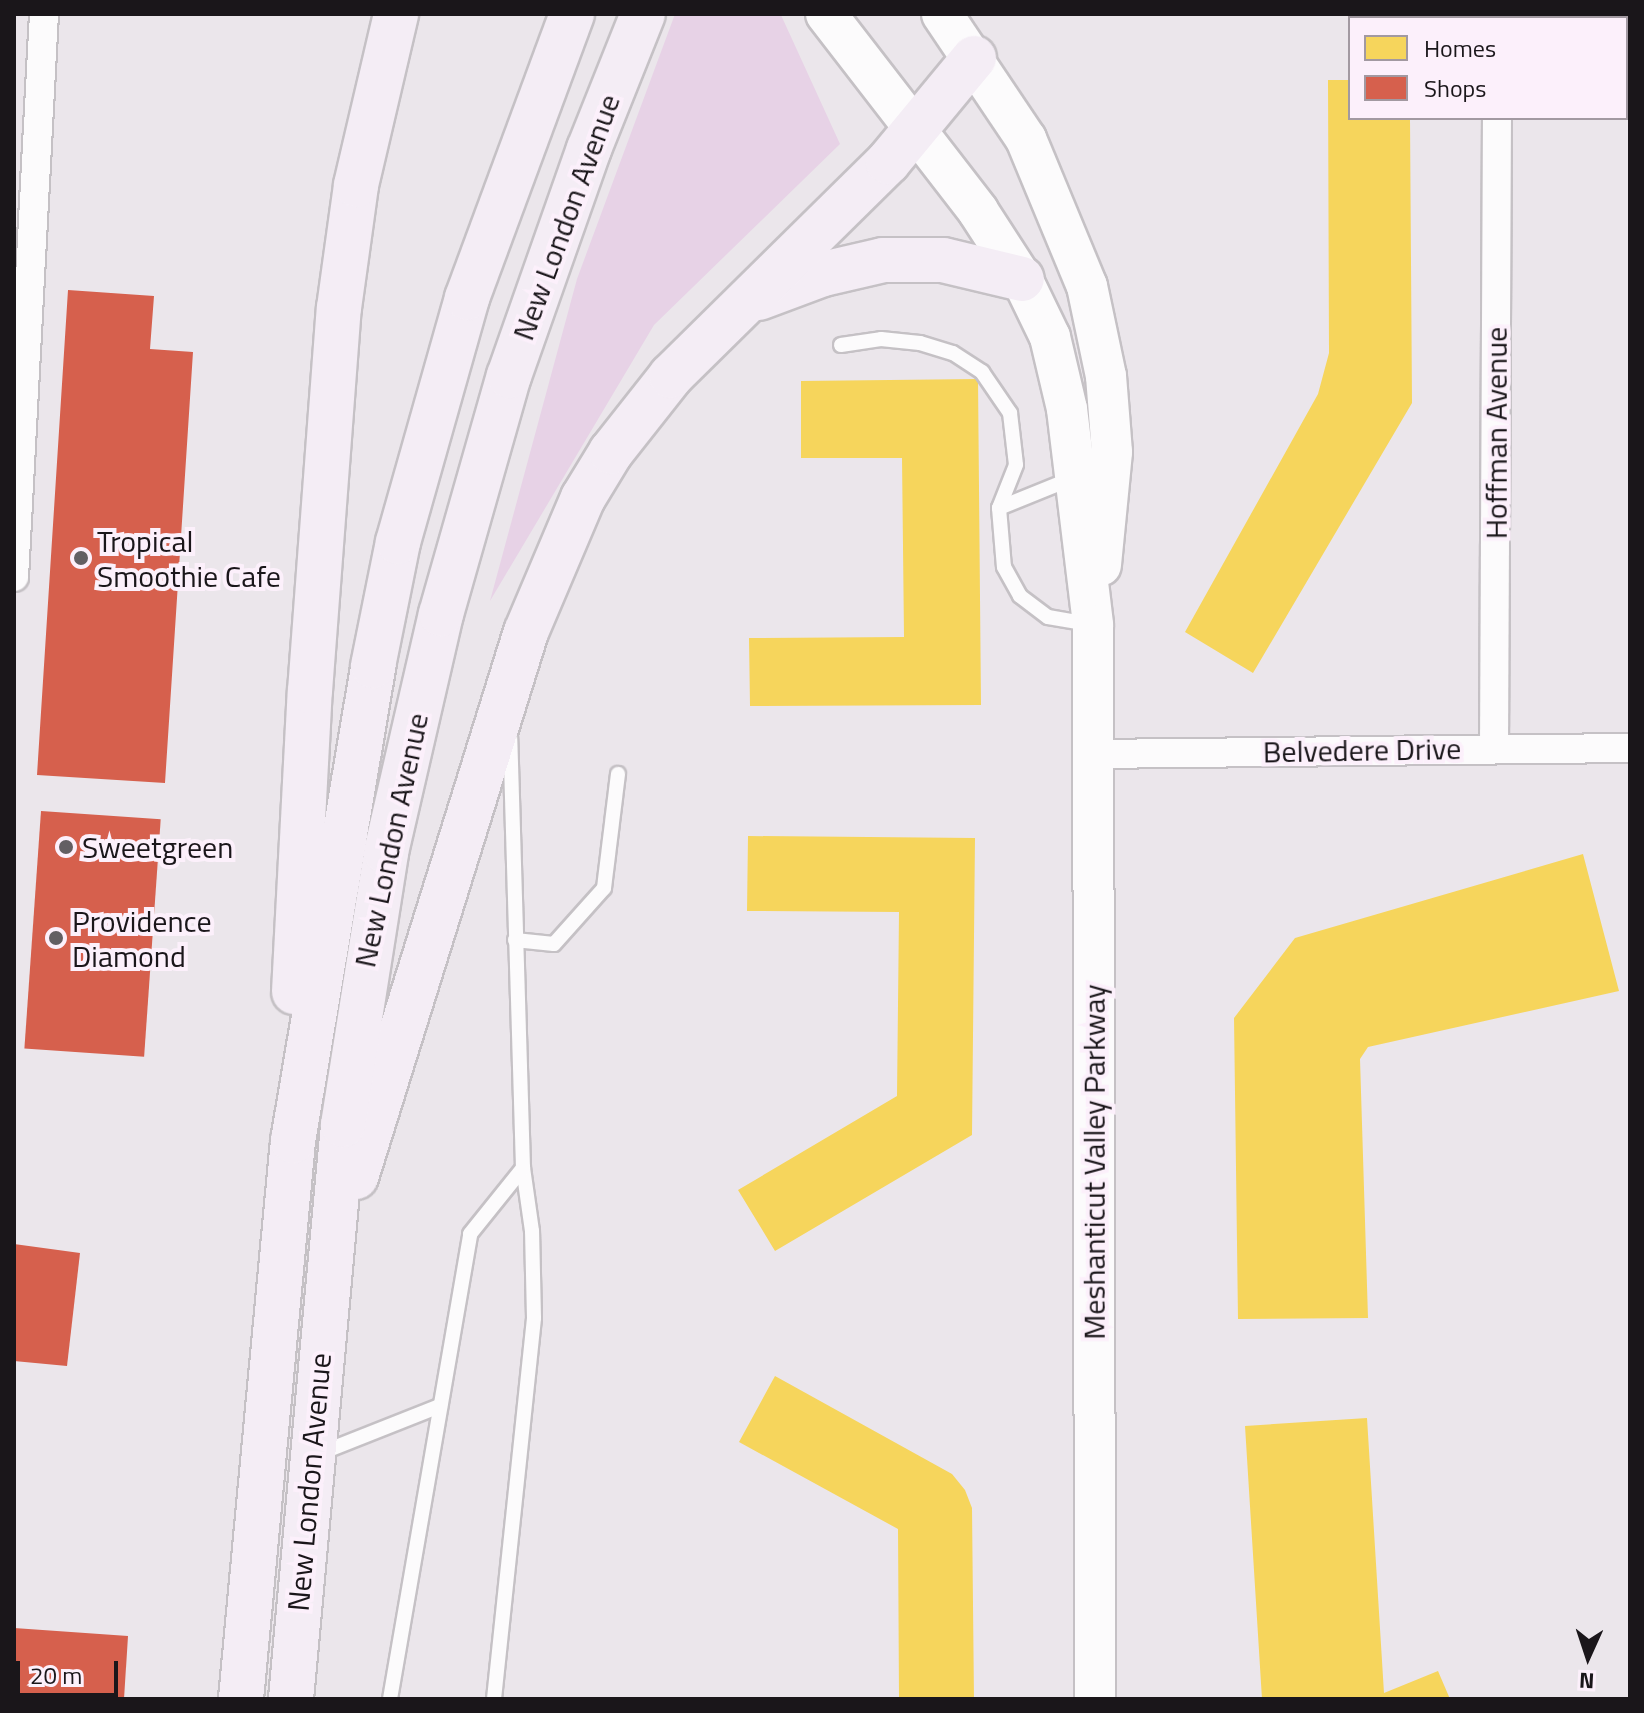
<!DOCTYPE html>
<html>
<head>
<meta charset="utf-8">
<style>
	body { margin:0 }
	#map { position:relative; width:1644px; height:1713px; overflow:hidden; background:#ebe6eb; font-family:"Titillium Web",sans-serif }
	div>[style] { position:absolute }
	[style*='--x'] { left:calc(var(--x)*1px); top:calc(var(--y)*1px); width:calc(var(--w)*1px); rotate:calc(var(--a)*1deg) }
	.green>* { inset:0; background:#e7d2e6 }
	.homes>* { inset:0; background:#f6d55c }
	.shops>* { inset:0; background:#d6604d; transform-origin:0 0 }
	.roads { filter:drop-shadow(2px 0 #c5c1c5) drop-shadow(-2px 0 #c5c1c5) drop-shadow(0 2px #c5c1c5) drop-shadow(0 -2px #c5c1c5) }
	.lane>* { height:14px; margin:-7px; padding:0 7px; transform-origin:7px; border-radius:7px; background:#fcfbfc }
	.street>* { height:28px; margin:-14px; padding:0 14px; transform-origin:14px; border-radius:14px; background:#fcfbfc }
	.secondary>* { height:40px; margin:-20px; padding:0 20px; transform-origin:20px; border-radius:20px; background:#fcfbfc }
	.primary>* { height:44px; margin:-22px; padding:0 22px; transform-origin:22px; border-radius:22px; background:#f4edf5 }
	.dots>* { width:22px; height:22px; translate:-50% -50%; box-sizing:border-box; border:4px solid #fcf0fb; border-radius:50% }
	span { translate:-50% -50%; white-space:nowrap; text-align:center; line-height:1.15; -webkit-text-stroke:8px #fcf0fb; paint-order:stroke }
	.street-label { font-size:30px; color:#1a161a }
	.poi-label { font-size:30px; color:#1a161a }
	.left { translate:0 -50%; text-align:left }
	.frame { position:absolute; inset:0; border:16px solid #1a161a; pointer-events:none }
	.legend { position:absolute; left:1348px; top:16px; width:280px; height:104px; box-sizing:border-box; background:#fcf0fb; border:2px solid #a299a1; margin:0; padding:10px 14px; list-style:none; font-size:24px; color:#1a161a }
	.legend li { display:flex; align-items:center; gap:16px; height:40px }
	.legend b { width:40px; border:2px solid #a299a1 }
	.north { position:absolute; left:1548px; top:1617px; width:80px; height:80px; -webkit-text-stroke:6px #fcf0fb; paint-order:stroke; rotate:183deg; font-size:22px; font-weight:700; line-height:32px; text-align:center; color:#1a161a }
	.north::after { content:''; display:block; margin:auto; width:28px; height:36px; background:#1a161a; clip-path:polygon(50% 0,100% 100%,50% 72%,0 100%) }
	.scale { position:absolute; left:16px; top:1661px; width:102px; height:36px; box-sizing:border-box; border:4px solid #1a161a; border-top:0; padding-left:10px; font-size:24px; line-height:28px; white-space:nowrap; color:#1a161a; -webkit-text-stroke:6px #fcf0fb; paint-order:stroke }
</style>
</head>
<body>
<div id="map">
	<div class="green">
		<div style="clip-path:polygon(675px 14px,781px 15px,840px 144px,654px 325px,490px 601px,577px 279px)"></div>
	</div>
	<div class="homes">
		<div style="clip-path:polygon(1328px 80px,1350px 80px,1350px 118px,1410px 118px,1412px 403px,1253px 673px,1185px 632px,1318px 394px,1329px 353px)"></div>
		<div style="clip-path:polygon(978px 379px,981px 705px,750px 706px,749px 638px,904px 637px,902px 458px,801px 458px,801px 381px)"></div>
		<div style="clip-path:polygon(748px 836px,975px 838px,972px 1135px,775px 1251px,738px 1190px,897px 1096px,899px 912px,747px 911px)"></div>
		<div style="clip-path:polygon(1583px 854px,1619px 991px,1368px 1047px,1360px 1059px,1368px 1318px,1238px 1319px,1234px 1018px,1295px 938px)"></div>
		<div style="clip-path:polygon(775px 1376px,952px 1474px,965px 1490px,972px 1508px,974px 1699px,899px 1699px,898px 1529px,739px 1442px)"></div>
		<div style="clip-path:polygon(1367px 1418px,1384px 1693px,1438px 1671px,1450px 1699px,1262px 1699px,1245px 1426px)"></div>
	</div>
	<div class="shops">
		<div style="clip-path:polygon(68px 290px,154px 296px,150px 349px,193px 352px,165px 783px,37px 775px)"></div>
		<div style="left:41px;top:811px;width:120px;height:238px;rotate:4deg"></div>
		<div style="clip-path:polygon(14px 1244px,80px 1253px,67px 1366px,14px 1361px)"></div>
		<div style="clip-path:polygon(14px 1628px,128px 1636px,124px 1699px,14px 1699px)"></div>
	</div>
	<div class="roads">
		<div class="lane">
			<div style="--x:841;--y:345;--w:40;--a:-8.5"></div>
			<div style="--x:881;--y:339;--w:39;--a:6"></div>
			<div style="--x:920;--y:343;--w:34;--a:17"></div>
			<div style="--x:953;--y:353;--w:35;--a:33"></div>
			<div style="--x:982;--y:372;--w:50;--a:55.7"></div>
			<div style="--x:1010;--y:413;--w:52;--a:83.4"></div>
			<div style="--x:1016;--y:465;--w:46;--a:111.6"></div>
			<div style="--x:999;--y:508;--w:59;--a:85.2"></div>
			<div style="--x:1004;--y:567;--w:33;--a:61"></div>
			<div style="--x:1020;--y:596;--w:35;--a:37"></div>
			<div style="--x:1048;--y:617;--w:42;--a:9.7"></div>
			<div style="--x:999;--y:508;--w:80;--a:-22.1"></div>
			<div style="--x:515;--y:940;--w:39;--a:6"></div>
			<div style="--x:554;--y:944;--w:75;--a:-48.2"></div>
			<div style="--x:604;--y:888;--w:115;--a:-83"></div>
			<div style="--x:321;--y:1453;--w:128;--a:-21.6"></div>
			<div style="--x:390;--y:1699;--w:472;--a:-80.2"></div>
			<div style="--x:470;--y:1234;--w:85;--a:-51.2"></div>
			<div style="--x:494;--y:1699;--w:383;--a:-84"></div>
			<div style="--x:534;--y:1318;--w:87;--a:-91.3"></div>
			<div style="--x:532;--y:1231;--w:64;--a:-98.1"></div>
			<div style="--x:523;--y:1168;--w:429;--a:-91.7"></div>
		</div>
		<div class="street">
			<div style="--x:1497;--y:18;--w:4;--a:-90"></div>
			<div style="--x:14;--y:577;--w:564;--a:-86.95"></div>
			<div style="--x:1494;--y:749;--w:631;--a:-89.73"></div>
			<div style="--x:1093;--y:754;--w:537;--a:-0.64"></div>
		</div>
		<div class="secondary">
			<div style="--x:826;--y:14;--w:249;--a:52.3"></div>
			<div style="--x:978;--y:211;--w:81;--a:57.1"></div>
			<div style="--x:1022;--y:279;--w:64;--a:64.2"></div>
			<div style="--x:1050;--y:337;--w:74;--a:76.7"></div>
			<div style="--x:1067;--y:409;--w:218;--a:83.1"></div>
			<div style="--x:1093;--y:625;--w:1074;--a:89.89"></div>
			<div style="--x:942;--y:14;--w:151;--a:56.1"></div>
			<div style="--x:1026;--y:139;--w:159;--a:67.5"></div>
			<div style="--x:1087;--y:286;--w:92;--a:78.1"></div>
			<div style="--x:1106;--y:376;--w:76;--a:85.5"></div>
			<div style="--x:1112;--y:452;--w:114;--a:95.6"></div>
		</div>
		<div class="primary">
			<div style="--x:759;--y:298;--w:68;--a:-20.6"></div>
			<div style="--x:823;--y:274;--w:62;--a:-13.1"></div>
			<div style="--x:883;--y:260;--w:60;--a:0"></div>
			<div style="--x:943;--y:260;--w:81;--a:13.5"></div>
			<div style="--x:294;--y:992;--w:301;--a:-87"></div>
			<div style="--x:310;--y:691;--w:384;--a:-85.7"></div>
			<div style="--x:339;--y:308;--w:124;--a:-82.1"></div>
			<div style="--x:356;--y:185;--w:176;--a:-76.8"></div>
			<div style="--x:356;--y:1177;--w:571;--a:-72.68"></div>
			<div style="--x:526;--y:632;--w:146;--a:-67"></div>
			<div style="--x:583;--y:498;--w:54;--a:-58.7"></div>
			<div style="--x:611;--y:452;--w:97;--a:-51.7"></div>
			<div style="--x:671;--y:376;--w:305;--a:-44.6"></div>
			<div style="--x:888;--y:162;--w:135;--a:-50.4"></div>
			<div style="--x:241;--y:1699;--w:560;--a:-84.68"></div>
			<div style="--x:293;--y:1141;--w:482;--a:-80.4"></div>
			<div style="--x:373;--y:666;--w:126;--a:-78.6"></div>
			<div style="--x:398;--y:542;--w:254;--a:-74.2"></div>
			<div style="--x:467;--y:298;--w:303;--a:-69.7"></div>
			<div style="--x:291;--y:1699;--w:576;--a:-84.82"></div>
			<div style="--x:343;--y:1125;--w:276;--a:-81"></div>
			<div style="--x:386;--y:852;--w:244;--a:-77"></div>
			<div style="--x:441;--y:614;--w:248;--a:-74.1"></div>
			<div style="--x:509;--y:376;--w:241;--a:-70.6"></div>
			<div style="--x:589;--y:149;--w:145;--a:-68.2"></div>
		</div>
	</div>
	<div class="dots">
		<div style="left:81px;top:558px;background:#635f63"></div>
		<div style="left:66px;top:847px;background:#635f63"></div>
		<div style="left:56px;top:938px;background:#635f63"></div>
	</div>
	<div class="street-label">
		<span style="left:566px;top:217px;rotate:-70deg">New London Avenue</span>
		<span style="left:1496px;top:433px;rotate:-90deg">Hoffman Avenue</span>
		<span style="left:1362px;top:750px;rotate:-1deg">Belvedere Drive</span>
		<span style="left:391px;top:840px;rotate:-78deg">New London Avenue</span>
		<span style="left:1094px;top:1162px;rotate:-90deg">Meshanticut Valley Parkway</span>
		<span style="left:309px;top:1482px;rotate:-85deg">New London Avenue</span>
	</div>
	<div class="poi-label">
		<span class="left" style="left:97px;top:558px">Tropical<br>Smoothie Cafe</span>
		<span class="left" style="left:82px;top:847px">Sweetgreen</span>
		<span class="left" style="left:72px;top:938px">Providence<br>Diamond</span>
	</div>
	<div class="frame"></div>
	<ul class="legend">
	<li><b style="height:22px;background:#f6d55c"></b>Homes</li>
	<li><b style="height:22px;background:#d6604d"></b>Shops</li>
	</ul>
	<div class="north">N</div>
	<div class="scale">20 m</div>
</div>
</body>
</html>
